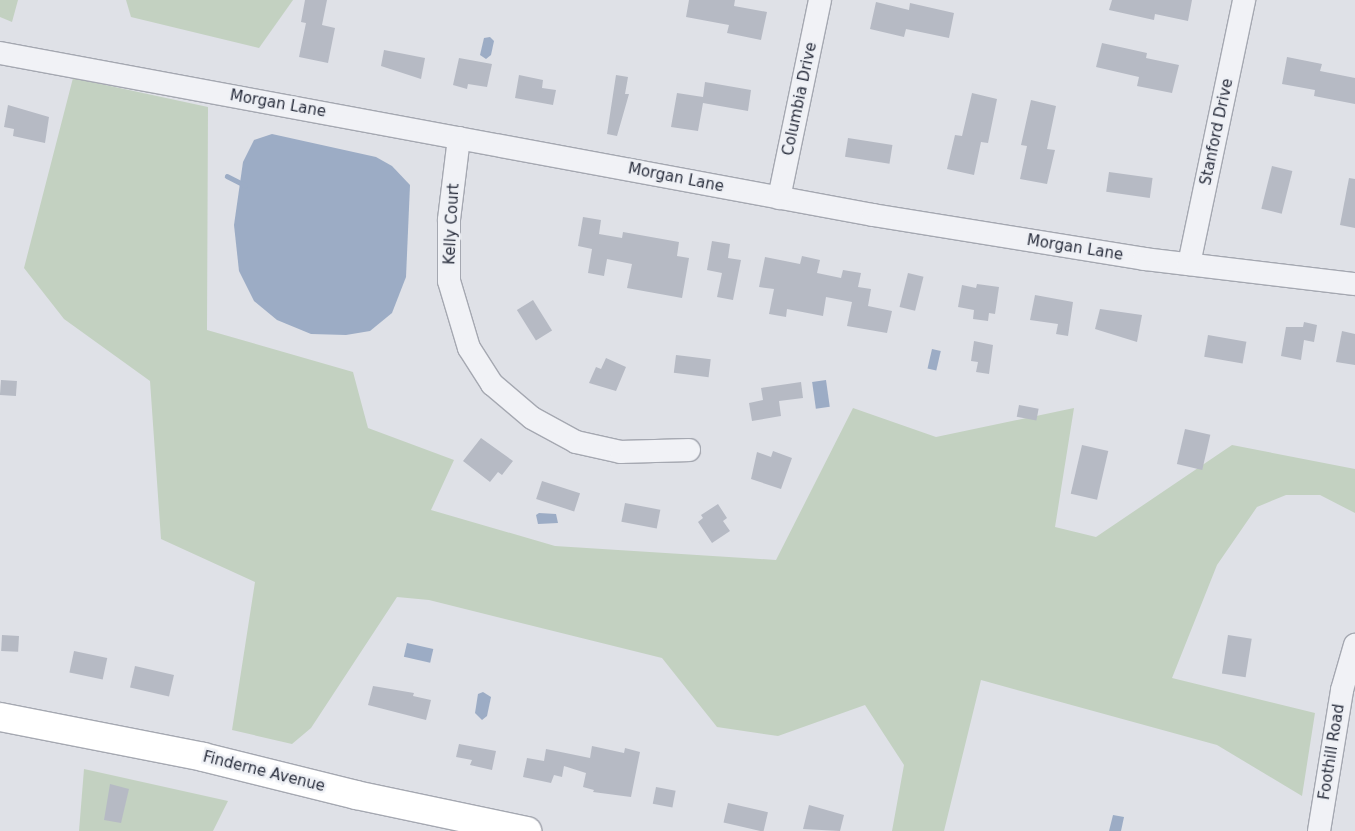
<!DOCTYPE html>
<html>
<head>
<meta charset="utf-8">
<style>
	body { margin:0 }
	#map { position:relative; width:1355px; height:831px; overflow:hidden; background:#dfe1e7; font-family:"DejaVu Sans",sans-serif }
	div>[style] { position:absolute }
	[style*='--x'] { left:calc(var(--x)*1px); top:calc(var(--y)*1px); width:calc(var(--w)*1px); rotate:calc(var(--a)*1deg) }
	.green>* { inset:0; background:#c3d1c1 }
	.water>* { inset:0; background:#9cacc5; transform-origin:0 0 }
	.stream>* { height:4.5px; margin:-2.25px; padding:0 2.25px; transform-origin:2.25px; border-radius:2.25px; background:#9cacc5 }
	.building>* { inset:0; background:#b6bac4; transform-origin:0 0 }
	.roads { filter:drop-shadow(1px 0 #a5a8b1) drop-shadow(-1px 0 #a5a8b1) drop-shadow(0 1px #a5a8b1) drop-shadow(0 -1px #a5a8b1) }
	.minor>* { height:22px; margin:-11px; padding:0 11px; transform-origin:11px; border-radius:11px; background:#f1f2f6 }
	.major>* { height:28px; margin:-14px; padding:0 14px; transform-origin:14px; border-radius:14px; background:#fff }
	span { translate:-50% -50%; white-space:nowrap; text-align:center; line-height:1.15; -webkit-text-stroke:5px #eef0f5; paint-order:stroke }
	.street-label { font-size:15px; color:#292e3d }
</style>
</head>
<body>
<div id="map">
	<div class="green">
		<div style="clip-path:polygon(0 0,18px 0,12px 22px,0 17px)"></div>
		<div style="clip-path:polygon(126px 0,293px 0,259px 48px,131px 17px)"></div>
		<div style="clip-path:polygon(73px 78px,208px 107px,207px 330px,353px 372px,368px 428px,454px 460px,431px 510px,555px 546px,776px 560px,853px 408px,936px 437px,1074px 408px,1055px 527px,1096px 537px,1232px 445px,1355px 469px,1355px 513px,1320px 495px,1286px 495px,1257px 507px,1217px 565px,1172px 678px,1315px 713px,1302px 796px,1217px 745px,981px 680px,944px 831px,892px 831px,904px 765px,865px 705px,778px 736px,717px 727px,662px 658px,429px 600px,397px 597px,311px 728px,292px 744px,232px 730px,255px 582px,161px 539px,150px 381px,64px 319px,24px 268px)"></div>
		<div style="clip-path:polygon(84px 769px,228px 801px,213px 831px,79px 831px)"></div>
	</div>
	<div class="water">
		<div style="clip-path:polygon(484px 38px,490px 37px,494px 41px,491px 55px,486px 59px,480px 55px)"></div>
		<div style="clip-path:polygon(272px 134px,376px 157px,392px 166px,410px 185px,406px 277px,392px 313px,370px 331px,346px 335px,311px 334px,277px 320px,254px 301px,239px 271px,234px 225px,243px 162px,254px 140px)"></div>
		<div style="left:932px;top:349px;width:9px;height:20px;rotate:13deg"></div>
		<div style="left:826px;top:380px;width:27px;height:14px;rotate:82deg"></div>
		<div style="clip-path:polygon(539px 513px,556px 514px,558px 523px,538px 524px,536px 515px)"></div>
		<div style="left:407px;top:643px;width:27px;height:14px;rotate:13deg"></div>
		<div style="clip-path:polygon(483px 692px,491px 697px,487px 716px,482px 720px,475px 713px,478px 694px)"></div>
		<div style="clip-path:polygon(1113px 815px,1124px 817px,1121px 831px,1109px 831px)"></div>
	</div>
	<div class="stream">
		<div style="--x:227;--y:176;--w:20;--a:27"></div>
	</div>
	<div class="building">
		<div style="clip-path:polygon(305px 0,327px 0,322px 25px,335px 28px,328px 63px,299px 57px,306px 23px,301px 22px)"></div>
		<div style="clip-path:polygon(689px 0,735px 0,734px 6px,767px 12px,761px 40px,727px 33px,729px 25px,686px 17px)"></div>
		<div style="clip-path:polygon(1112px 0,1192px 0,1188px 21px,1155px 14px,1154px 20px,1109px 10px)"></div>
		<div style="clip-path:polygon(876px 2px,909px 10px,910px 3px,954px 13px,949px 38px,906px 29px,904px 37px,870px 29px)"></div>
		<div style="clip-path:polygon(1102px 43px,1147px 53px,1146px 58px,1179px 65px,1172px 93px,1137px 86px,1139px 77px,1096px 67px)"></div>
		<div style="clip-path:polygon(384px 50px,425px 58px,421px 79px,381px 66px)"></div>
		<div style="clip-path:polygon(1287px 57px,1322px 64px,1320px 71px,1355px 78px,1355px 104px,1314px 96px,1315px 90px,1282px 84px)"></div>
		<div style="clip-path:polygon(459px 58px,492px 64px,487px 87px,468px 84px,467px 89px,453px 85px)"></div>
		<div style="clip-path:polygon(519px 75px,543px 80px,542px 88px,556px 90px,553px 105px,515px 98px)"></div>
		<div style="clip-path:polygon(616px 75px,628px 77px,625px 94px,629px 94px,617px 136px,607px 134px)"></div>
		<div style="clip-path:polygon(705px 82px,751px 90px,748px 111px,703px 103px,698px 131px,671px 127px,677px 93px,703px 97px)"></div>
		<div style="clip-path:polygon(972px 93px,997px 99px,988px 143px,981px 142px,974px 175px,947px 169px,955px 135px,962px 136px)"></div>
		<div style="clip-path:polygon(1031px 100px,1056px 106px,1047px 149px,1055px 150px,1047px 184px,1020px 179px,1027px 146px,1021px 145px)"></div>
		<div style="clip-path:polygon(8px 105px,49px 117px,45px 143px,13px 136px,14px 129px,4px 127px)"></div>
		<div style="left:848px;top:138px;width:45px;height:19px;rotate:9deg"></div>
		<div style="left:1272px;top:166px;width:21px;height:44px;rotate:14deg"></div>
		<div style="left:1109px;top:172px;width:44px;height:20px;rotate:8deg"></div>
		<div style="clip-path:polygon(1349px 178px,1355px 179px,1355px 228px,1340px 225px)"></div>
		<div style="clip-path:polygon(583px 217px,601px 220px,599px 234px,622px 238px,623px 232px,679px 242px,677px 256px,689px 258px,682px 298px,627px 288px,632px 264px,607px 259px,604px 276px,588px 273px,592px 249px,578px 246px)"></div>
		<div style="clip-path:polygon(712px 241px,730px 244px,728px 258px,741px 260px,733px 300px,717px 297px,722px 273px,707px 270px)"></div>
		<div style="clip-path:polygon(802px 256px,820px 260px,817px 273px,841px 278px,843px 270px,861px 273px,858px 287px,871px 289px,868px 306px,892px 311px,887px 333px,847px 326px,852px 302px,826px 297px,823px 316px,787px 309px,786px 317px,769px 314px,774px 289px,759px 287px,765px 257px,800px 264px)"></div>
		<div style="left:908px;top:273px;width:16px;height:35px;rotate:14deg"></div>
		<div style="clip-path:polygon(977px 284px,999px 287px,995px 314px,989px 313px,988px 321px,973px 319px,974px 310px,958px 307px,962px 285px,976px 288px)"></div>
		<div style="clip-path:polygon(1035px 295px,1073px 302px,1068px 336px,1056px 334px,1058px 324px,1030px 320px)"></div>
		<div style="left:533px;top:300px;width:36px;height:19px;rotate:58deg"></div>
		<div style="clip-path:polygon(1100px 309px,1142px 315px,1137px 342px,1095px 329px)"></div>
		<div style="clip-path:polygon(1304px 322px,1317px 325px,1314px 342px,1304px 340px,1301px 360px,1281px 356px,1286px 327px,1303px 327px)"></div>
		<div style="clip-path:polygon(1342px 331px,1355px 334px,1355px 365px,1336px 362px)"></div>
		<div style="left:1208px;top:335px;width:39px;height:22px;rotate:10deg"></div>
		<div style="clip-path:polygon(974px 341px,993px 345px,989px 374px,976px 372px,978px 362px,971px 361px)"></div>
		<div style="left:676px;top:355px;width:35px;height:18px;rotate:7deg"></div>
		<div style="clip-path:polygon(606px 358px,626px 367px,616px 391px,589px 383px,596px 367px,601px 369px)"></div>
		<div style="left:1px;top:380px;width:16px;height:15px;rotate:4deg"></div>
		<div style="clip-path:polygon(801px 382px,803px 398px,779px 401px,781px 416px,752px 421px,749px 403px,763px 400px,761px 388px)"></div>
		<div style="left:1019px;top:405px;width:20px;height:12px;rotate:11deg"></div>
		<div style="left:1185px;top:429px;width:26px;height:36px;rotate:13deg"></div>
		<div style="clip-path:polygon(481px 438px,513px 461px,502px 475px,498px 472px,490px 482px,463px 461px)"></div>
		<div style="left:1082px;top:445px;width:27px;height:50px;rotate:13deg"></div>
		<div style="clip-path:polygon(773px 451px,792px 458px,781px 489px,751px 479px,757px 452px,771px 457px)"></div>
		<div style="left:542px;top:481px;width:40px;height:19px;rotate:18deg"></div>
		<div style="left:625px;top:503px;width:36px;height:19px;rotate:11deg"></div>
		<div style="clip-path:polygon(718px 504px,727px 518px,723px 521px,730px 531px,712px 543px,698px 522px,703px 518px,701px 515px)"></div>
		<div style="left:2px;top:635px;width:17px;height:16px;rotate:3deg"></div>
		<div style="left:1228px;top:635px;width:24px;height:39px;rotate:9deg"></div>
		<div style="left:74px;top:651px;width:34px;height:22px;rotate:12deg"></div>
		<div style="left:135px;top:666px;width:40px;height:22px;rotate:13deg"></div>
		<div style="clip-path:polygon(373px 686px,414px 693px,413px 696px,431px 700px,426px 720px,368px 705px)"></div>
		<div style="clip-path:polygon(459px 744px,496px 751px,492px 770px,470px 765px,472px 760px,456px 757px)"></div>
		<div style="clip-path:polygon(592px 746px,624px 753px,625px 748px,640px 752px,631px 797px,593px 792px,594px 790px,583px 787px,586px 773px,564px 766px,562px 777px,554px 775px,551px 783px,523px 777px,527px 758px,544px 761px,546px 749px,590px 758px)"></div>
		<div style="clip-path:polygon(110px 784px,129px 789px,121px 823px,104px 820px)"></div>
		<div style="left:656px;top:787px;width:20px;height:17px;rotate:11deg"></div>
		<div style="left:728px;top:803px;width:41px;height:20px;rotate:13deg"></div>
		<div style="clip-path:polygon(809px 805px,844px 815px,840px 831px,803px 829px)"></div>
	</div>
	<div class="roads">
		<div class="minor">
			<div style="--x:0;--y:53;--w:888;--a:10.51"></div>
			<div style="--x:873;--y:215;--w:275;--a:9.2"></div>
			<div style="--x:1144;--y:259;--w:212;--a:6.8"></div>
			<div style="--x:459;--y:138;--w:83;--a:97"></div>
			<div style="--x:449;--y:220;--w:61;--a:90"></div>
			<div style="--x:449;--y:281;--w:70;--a:73.4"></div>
			<div style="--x:469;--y:348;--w:43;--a:57.4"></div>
			<div style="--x:492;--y:384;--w:52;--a:40.4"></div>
			<div style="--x:532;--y:418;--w:50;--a:28.6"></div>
			<div style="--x:576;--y:442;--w:46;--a:12.5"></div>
			<div style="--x:621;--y:452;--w:68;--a:-1.7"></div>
			<div style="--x:779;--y:198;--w:202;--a:-78.3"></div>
			<div style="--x:1189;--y:264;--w:270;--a:-78.2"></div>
			<div style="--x:1319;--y:831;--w:143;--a:-80.7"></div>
			<div style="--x:1342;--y:690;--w:47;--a:-73.9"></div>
		</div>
		<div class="major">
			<div style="--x:0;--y:717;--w:207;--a:11.1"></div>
			<div style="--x:203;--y:757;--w:158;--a:13.9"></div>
			<div style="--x:356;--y:795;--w:175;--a:11.9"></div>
		</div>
	</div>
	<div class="street-label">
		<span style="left:800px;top:99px;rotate:-78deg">Columbia Drive</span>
		<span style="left:278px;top:104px;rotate:10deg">Morgan Lane</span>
		<span style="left:1217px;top:132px;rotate:-78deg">Stanford Drive</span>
		<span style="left:676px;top:178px;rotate:11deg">Morgan Lane</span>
		<span style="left:452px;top:224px;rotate:-87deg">Kelly Court</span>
		<span style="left:1075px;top:248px;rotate:9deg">Morgan Lane</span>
		<span style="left:1332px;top:752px;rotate:-81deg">Foothill Road</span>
		<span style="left:264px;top:772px;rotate:14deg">Finderne Avenue</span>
	</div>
</div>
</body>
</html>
